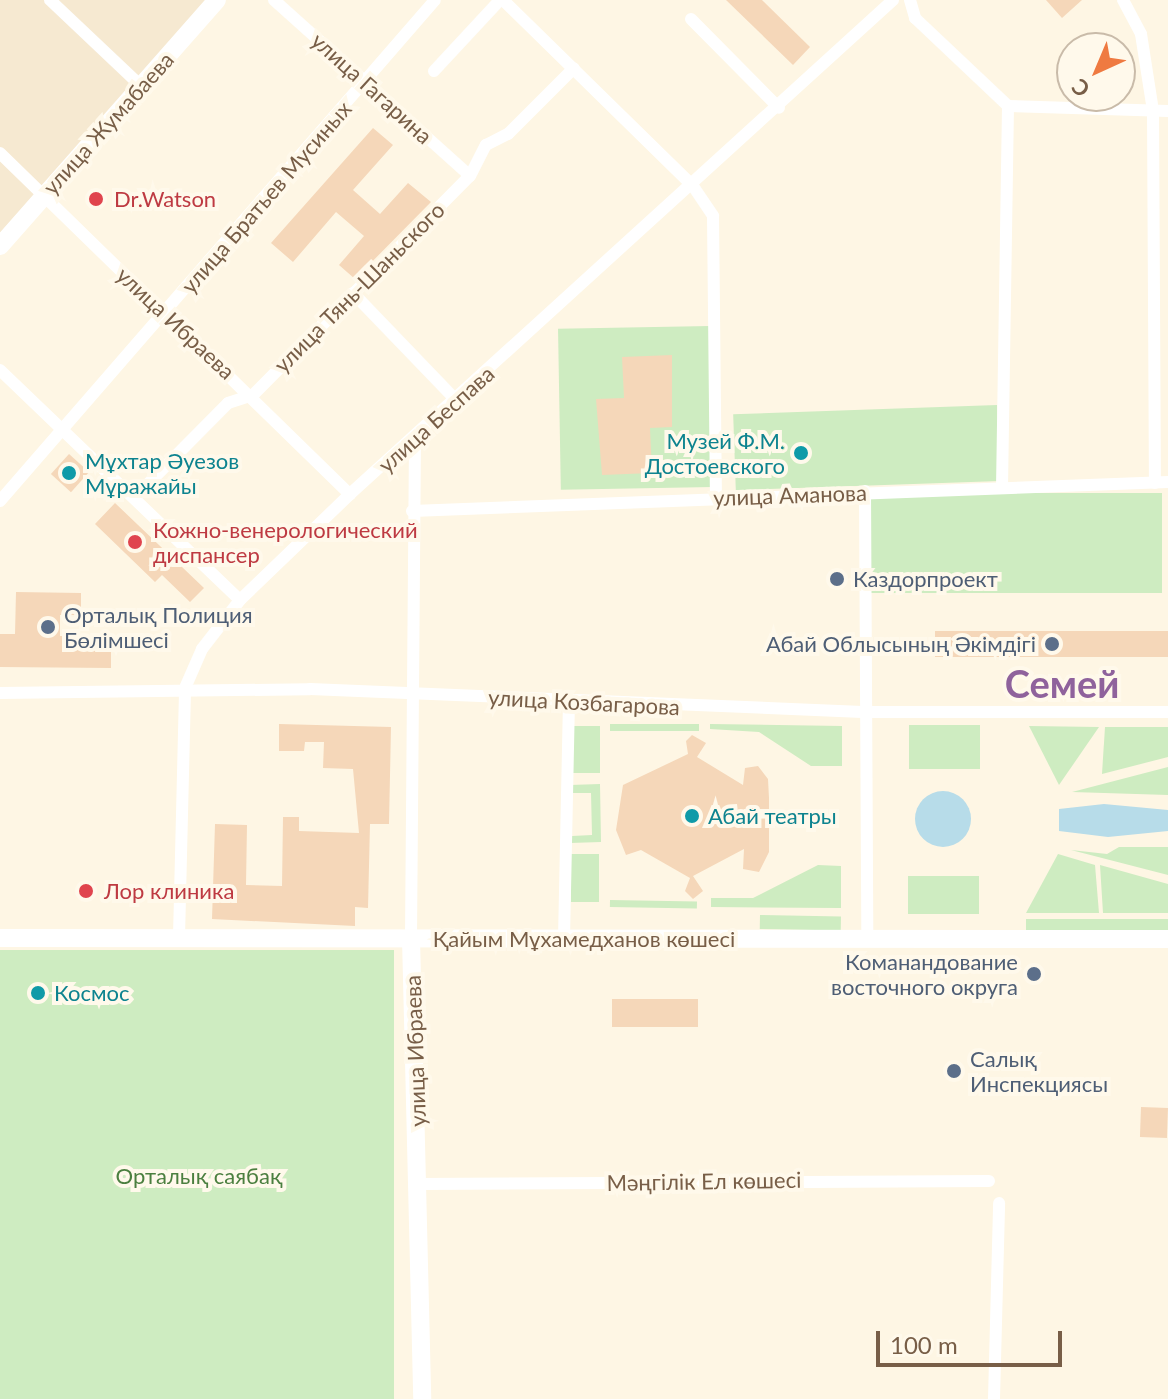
<!DOCTYPE html>
<html>
<head>
<meta charset="utf-8">
<style>
	body { margin:0 }
	#map { position:relative; width:1168px; height:1399px; overflow:hidden; background:#fef6e4; font-family:Lato,sans-serif }
	div>[style] { position:absolute }
	[style*='--x'] { left:calc(var(--x)*1px); top:calc(var(--y)*1px); width:calc(var(--w)*1px); rotate:calc(var(--a)*1deg) }
	.residential>* { inset:0; background:#f6e9d1 }
	.green>* { inset:0; background:#ceecc1; transform-origin:0 0 }
	.water>* { inset:0; background:#b7dce9 }
	.round { border-radius:50% }
	.building>* { inset:0; background:#f5d7b9; transform-origin:0 0 }
	.street>* { height:12px; margin:-6px; padding:0 6px; transform-origin:6px; border-radius:6px; background:#fff }
	.secondary>* { height:18px; margin:-9px; padding:0 9px; transform-origin:9px; border-radius:9px; background:#fff }
	.dots>* { width:22px; height:22px; translate:-50% -50%; box-sizing:border-box; border:4px solid #fff9eb; border-radius:50% }
	span { translate:-50% -50%; white-space:nowrap; text-align:center; line-height:1.15; -webkit-text-stroke:8px #fff9eb; paint-order:stroke }
	.street-label { font-size:22px; color:#785e47 }
	.health-label { font-size:22px; color:#be3a42 }
	.left { translate:0 -50%; text-align:left }
	.culture-label { font-size:22px; color:#0d838f }
	.right { translate:-100% -50%; text-align:right }
	.service-label { font-size:22px; color:#4e5e75 }
	.park-label { font-size:22px; color:#4b7f3f }
	.town-label { font-size:38px; color:#8f629c; font-weight:700 }
	.north { position:absolute; left:1056px; top:32px; width:80px; height:80px; box-sizing:border-box; background:#fff9eb; border:2px solid #c9bba9; border-radius:50%; rotate:224deg; font-size:22px; font-weight:700; line-height:32px; text-align:center; color:#785e47 }
	.north::after { content:''; display:block; margin:auto; width:28px; height:36px; background:#ef7a41; clip-path:polygon(50% 0,100% 100%,50% 72%,0 100%) }
	.scale { position:absolute; left:876px; top:1331px; width:186px; height:36px; box-sizing:border-box; border:4px solid #785e47; border-top:0; padding-left:10px; font-size:24px; line-height:28px; white-space:nowrap; color:#785e47; -webkit-text-stroke:6px #fff9eb; paint-order:stroke }
</style>
</head>
<body>
<div id="map">
	<div class="residential">
		<div style="clip-path:polygon(0 0,208px 0,0 233px)"></div>
	</div>
	<div class="green">
		<div style="left:710px;top:326px;width:161px;height:152px;rotate:89deg"></div>
		<div style="left:997px;top:405px;width:76px;height:264px;rotate:88deg"></div>
		<div style="left:1162px;top:493px;width:100px;height:295px;rotate:90deg"></div>
		<div style="left:610px;top:724px;width:89px;height:7px"></div>
		<div style="clip-path:polygon(710px 724px,842px 726px,842px 766px,811px 766px,759px 732px,710px 729px)"></div>
		<div style="left:909px;top:725px;width:71px;height:44px"></div>
		<div style="left:572px;top:726px;width:28px;height:47px"></div>
		<div style="clip-path:polygon(1029px 726px,1099px 727px,1059px 785px)"></div>
		<div style="clip-path:polygon(1105px 727px,1168px 727px,1168px 757px,1102px 774px)"></div>
		<div style="clip-path:polygon(1168px 767px,1168px 795px,1072px 792px)"></div>
		<div style="clip-path:polygon(600px 784px,601px 842px,570px 843px,572px 836px,592px 835px,591px 793px,571px 793px,570px 785px)"></div>
		<div style="clip-path:polygon(1119px 847px,1168px 847px,1168px 875px,1071px 850px,1107px 854px)"></div>
		<div style="left:571px;top:854px;width:28px;height:48px"></div>
		<div style="clip-path:polygon(1058px 854px,1095px 865px,1099px 913px,1026px 913px)"></div>
		<div style="clip-path:polygon(818px 865px,841px 866px,841px 908px,711px 907px,711px 898px,753px 898px)"></div>
		<div style="clip-path:polygon(1100px 865px,1168px 884px,1168px 913px,1103px 913px)"></div>
		<div style="left:908px;top:876px;width:71px;height:38px"></div>
		<div style="left:610px;top:900px;width:87px;height:7px;rotate:1deg"></div>
		<div style="left:760px;top:915px;width:81px;height:14px;rotate:1deg"></div>
		<div style="left:1026px;top:919px;width:142px;height:11px"></div>
		<div style="left:0;top:950px;width:394px;height:449px"></div>
	</div>
	<div class="water">
		<div class="round" style="left:915px;top:791px;width:56px;height:56px"></div>
		<div style="clip-path:polygon(1104px 804px,1168px 810px,1168px 831px,1108px 837px,1059px 831px,1059px 809px)"></div>
	</div>
	<div class="building">
		<div style="clip-path:polygon(726px 0,762px 0,810px 47px,793px 65px)"></div>
		<div style="clip-path:polygon(1046px 0,1082px 0,1062px 18px)"></div>
		<div style="clip-path:polygon(373px 128px,393px 145px,353px 190px,380px 214px,408px 183px,431px 202px,355px 279px,339px 265px,364px 236px,336px 212px,293px 262px,271px 243px)"></div>
		<div style="clip-path:polygon(672px 355px,672px 427px,650px 428px,652px 473px,602px 475px,596px 399px,624px 398px,622px 357px)"></div>
		<div style="left:69px;top:454px;width:27px;height:27px;rotate:42deg"></div>
		<div style="clip-path:polygon(115px 503px,204px 588px,190px 602px,162px 575px,155px 582px,95px 524px)"></div>
		<div style="clip-path:polygon(16px 592px,81px 593px,81px 615px,60px 615px,60px 636px,111px 637px,111px 668px,0 667px,0 634px,15px 634px)"></div>
		<div style="left:1168px;top:631px;width:26px;height:233px;rotate:90deg"></div>
		<div style="clip-path:polygon(279px 724px,391px 727px,389px 824px,370px 824px,368px 908px,355px 907px,355px 926px,212px 919px,215px 824px,247px 825px,246px 885px,282px 886px,283px 817px,299px 817px,299px 831px,359px 833px,353px 769px,323px 768px,324px 742px,305px 742px,304px 751px,279px 751px)"></div>
		<div style="clip-path:polygon(692px 735px,706px 743px,697px 757px,743px 785px,745px 768px,758px 766px,768px 779px,769px 798px,769px 852px,759px 872px,743px 869px,744px 849px,693px 876px,703px 891px,693px 899px,685px 891px,690px 878px,641px 850px,626px 855px,616px 830px,623px 785px,688px 754px,686px 741px)"></div>
		<div style="left:698px;top:999px;width:28px;height:86px;rotate:90deg"></div>
		<div style="left:1141px;top:1107px;width:27px;height:30px;rotate:2deg"></div>
	</div>
	<div class="street">
		<div style="--x:50;--y:0;--w:125;--a:43.4"></div>
		<div style="--x:274;--y:0;--w:263;--a:41.9"></div>
		<div style="--x:503;--y:0;--w:266;--a:44.4"></div>
		<div style="--x:693;--y:186;--w:36;--a:56"></div>
		<div style="--x:713;--y:216;--w:282;--a:89.4"></div>
		<div style="--x:910;--y:0;--w:19;--a:74"></div>
		<div style="--x:915;--y:18;--w:128;--a:43.4"></div>
		<div style="--x:1008;--y:106;--w:382;--a:90.9"></div>
		<div style="--x:1123;--y:0;--w:38;--a:62"></div>
		<div style="--x:1141;--y:34;--w:78;--a:81.1"></div>
		<div style="--x:1153;--y:111;--w:372;--a:89.7"></div>
		<div style="--x:691;--y:19;--w:125;--a:45.3"></div>
		<div style="--x:434;--y:71;--w:97;--a:-47.1"></div>
		<div style="--x:1008;--y:106;--w:160;--a:1.8"></div>
		<div style="--x:0;--y:153;--w:489;--a:44.3"></div>
		<div style="--x:353;--y:293;--w:150;--a:46.1"></div>
		<div style="--x:0;--y:370;--w:332;--a:43.8"></div>
		<div style="--x:865;--y:491;--w:450;--a:89.7"></div>
		<div style="--x:135;--y:497;--w:132;--a:-45.3"></div>
		<div style="--x:228;--y:403;--w:26;--a:-18"></div>
		<div style="--x:253;--y:395;--w:308;--a:-45.3"></div>
		<div style="--x:470;--y:176;--w:35;--a:-63"></div>
		<div style="--x:486;--y:145;--w:25;--a:-27"></div>
		<div style="--x:508;--y:134;--w:93;--a:-45"></div>
		<div style="--x:0;--y:501;--w:663;--a:-49.03"></div>
		<div style="--x:412;--y:511;--w:757;--a:-2.2"></div>
		<div style="--x:0;--y:693;--w:310;--a:-0.7"></div>
		<div style="--x:310;--y:689;--w:553;--a:2.38"></div>
		<div style="--x:863;--y:712;--w:305;--a:0"></div>
		<div style="--x:179;--y:937;--w:249;--a:-88.6"></div>
		<div style="--x:185;--y:688;--w:43;--a:-66.4"></div>
		<div style="--x:202;--y:649;--w:62;--a:-52.2"></div>
		<div style="--x:240;--y:600;--w:153;--a:-43.9"></div>
		<div style="--x:350;--y:494;--w:734;--a:-42.29"></div>
		<div style="--x:411;--y:938;--w:501;--a:-89.54"></div>
		<div style="--x:564;--y:939;--w:236;--a:-88.8"></div>
		<div style="--x:419;--y:1184;--w:570;--a:-0.3"></div>
		<div style="--x:994;--y:1399;--w:196;--a:-88.5"></div>
	</div>
	<div class="secondary">
		<div style="--x:0;--y:246;--w:328;--a:-48.6"></div>
		<div style="--x:0;--y:938;--w:1168;--a:0.05"></div>
		<div style="--x:411;--y:938;--w:461;--a:88.6"></div>
	</div>
	<div class="dots">
		<div style="left:96px;top:199px;background:#e0444e"></div>
		<div style="left:801px;top:453px;background:#0f9aa8"></div>
		<div style="left:69px;top:473px;background:#0f9aa8"></div>
		<div style="left:135px;top:542px;background:#e0444e"></div>
		<div style="left:837px;top:579px;background:#5c6f8a"></div>
		<div style="left:48px;top:627px;background:#5c6f8a"></div>
		<div style="left:1052px;top:644px;background:#5c6f8a"></div>
		<div style="left:692px;top:816px;background:#0f9aa8"></div>
		<div style="left:86px;top:891px;background:#e0444e"></div>
		<div style="left:1034px;top:974px;background:#5c6f8a"></div>
		<div style="left:38px;top:993px;background:#0f9aa8"></div>
		<div style="left:954px;top:1071px;background:#5c6f8a"></div>
	</div>
	<div class="street-label">
		<span style="left:372px;top:88px;rotate:42deg">улица Гагарина</span>
		<span style="left:108px;top:123px;rotate:-48deg">улица Жумабаева</span>
		<span style="left:266px;top:197px;rotate:-49deg">улица Братьев Мусиных</span>
		<span style="left:359px;top:287px;rotate:-45deg">улица Тянь-Шаньского</span>
		<span style="left:176px;top:323px;rotate:43deg">улица Ибраева</span>
		<span style="left:436px;top:419px;rotate:-42deg">улица Беспава</span>
		<span style="left:790px;top:495px;rotate:-2deg">улица Аманова</span>
		<span style="left:584px;top:702px;rotate:3deg">улица Козбагарова</span>
		<span style="left:584px;top:939px">Қайым Мұхамедханов көшесі</span>
		<span style="left:415px;top:1051px;rotate:-92deg">улица Ибраева</span>
		<span style="left:704px;top:1181px;rotate:-1deg">Мәңгілік Ел көшесі</span>
	</div>
	<div class="health-label">
		<span class="left" style="left:114px;top:199px">Dr.Watson</span>
		<span class="left" style="left:153px;top:542px">Кожно-венерологический<br>диспансер</span>
		<span class="left" style="left:104px;top:891px">Лор клиника</span>
	</div>
	<div class="culture-label">
		<span class="right" style="left:785px;top:453px">Музей Ф.М.<br>Достоевского</span>
		<span class="left" style="left:85px;top:473px">Мұхтар Әуезов<br>Мұражайы</span>
		<span class="left" style="left:708px;top:816px">Абай театры</span>
		<span class="left" style="left:54px;top:993px">Космос</span>
	</div>
	<div class="service-label">
		<span class="left" style="left:853px;top:579px">Каздорпроект</span>
		<span class="left" style="left:64px;top:627px">Орталық Полиция<br>Бөлімшесі</span>
		<span class="right" style="left:1036px;top:644px">Абай Облысының Әкімдігі</span>
		<span class="right" style="left:1018px;top:974px">Команандование<br>восточного округа</span>
		<span class="left" style="left:970px;top:1071px">Салық<br>Инспекциясы</span>
	</div>
	<div class="park-label">
		<span style="left:199px;top:1176px">Орталық саябақ</span>
	</div>
	<div class="town-label">
		<span style="left:1062px;top:684px">Семей</span>
	</div>
	<div class="north">С</div>
	<div class="scale">100 m</div>
</div>
</body>
</html>
